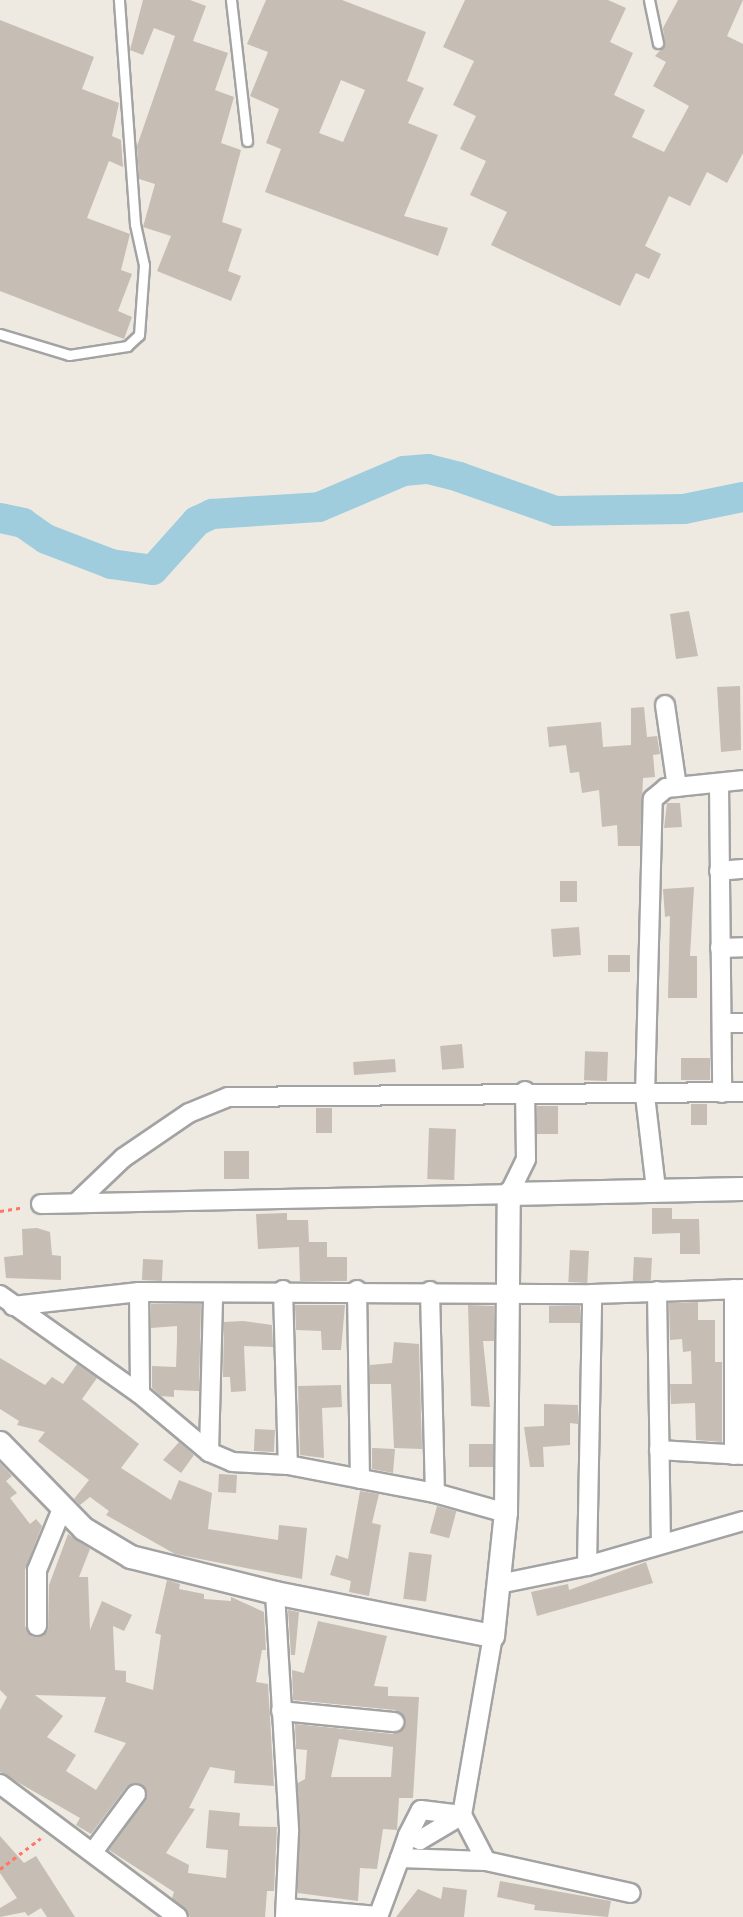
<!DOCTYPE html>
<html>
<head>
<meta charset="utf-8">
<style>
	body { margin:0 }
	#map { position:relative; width:743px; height:1917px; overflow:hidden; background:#eeeae1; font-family:"Titillium Web",sans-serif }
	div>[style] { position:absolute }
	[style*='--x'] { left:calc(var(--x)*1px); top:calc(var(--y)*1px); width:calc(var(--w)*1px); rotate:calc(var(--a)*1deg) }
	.river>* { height:30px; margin:-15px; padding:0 15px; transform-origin:15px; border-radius:15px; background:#9fcddd }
	.building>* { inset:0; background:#c6bdb4; transform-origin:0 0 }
	.path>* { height:3px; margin-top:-1.5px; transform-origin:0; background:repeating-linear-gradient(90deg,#fe7862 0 4px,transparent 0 8px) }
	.roads { filter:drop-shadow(2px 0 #a3a3a3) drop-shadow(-2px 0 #a3a3a3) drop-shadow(0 2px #a3a3a3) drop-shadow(0 -2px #a3a3a3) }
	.service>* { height:9px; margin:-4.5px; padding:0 4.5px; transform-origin:4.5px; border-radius:4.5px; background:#fff }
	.minor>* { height:18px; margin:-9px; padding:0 9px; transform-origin:9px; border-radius:9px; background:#fff }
	.tertiary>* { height:22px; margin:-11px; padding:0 11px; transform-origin:11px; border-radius:11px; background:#fff }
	span { translate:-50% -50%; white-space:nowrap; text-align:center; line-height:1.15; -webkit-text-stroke:7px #fff; paint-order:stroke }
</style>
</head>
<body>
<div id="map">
	<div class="river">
		<div style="--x:0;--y:518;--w:24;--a:12"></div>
		<div style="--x:23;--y:523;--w:28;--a:35"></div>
		<div style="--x:46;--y:539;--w:70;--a:21"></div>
		<div style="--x:111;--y:564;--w:42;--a:8.1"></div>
		<div style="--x:153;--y:570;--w:66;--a:-48.1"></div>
		<div style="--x:197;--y:521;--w:17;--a:-25"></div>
		<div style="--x:212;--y:514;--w:107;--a:-3.7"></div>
		<div style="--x:319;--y:507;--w:92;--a:-23"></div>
		<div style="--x:404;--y:471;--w:24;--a:-5"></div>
		<div style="--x:428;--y:469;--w:32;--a:14"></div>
		<div style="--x:459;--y:477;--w:103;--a:19.3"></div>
		<div style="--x:556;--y:511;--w:128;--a:-0.9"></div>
		<div style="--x:684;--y:509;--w:60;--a:-11.5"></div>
	</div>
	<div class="building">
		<div style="clip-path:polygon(143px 0,190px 0,206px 6px,193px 41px,228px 53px,215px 90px,234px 97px,221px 143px,241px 150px,222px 222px,242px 229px,228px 271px,241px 276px,231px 301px,157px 271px,171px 236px,143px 227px,155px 184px,139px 179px,137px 146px,175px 36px,154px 28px,143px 55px,130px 50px)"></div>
		<div style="clip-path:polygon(evenodd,266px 0,342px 0,426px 32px,407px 81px,424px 88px,408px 123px,438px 135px,404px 216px,448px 228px,438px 256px,265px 192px,281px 149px,266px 143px,279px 109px,250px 96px,268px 52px,247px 44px,266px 0,341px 80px,365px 90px,343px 142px,319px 133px,341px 80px)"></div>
		<div style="clip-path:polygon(465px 0,608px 0,626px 8px,610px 42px,633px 53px,614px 95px,645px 110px,632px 137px,664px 152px,689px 106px,653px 86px,666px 62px,655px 56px,665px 45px,663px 28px,678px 0,743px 0,727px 36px,743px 44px,743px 153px,727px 183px,707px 172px,690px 206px,669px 196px,645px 246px,661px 254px,649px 279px,636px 273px,620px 306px,491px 245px,507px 212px,470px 195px,486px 161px,460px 149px,476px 116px,453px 105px,474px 61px,443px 47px)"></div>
		<div style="clip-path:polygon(0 20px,94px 57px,82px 89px,119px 103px,112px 136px,121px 140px,123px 167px,109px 161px,87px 218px,130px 234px,121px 270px,132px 274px,118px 311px,132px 317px,124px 339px,0 291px)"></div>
		<div style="clip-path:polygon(689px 611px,698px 656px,676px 659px,670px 614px)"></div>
		<div style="clip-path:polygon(740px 686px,741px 750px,721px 752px,717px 687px)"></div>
		<div style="clip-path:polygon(644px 707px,647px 737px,657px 736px,660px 754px,653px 755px,655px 777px,643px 778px,640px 846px,618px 846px,617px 825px,602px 827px,599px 790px,582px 793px,579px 772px,570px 773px,566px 745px,549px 747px,547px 727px,601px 722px,603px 747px,631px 745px,631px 708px)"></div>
		<div style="clip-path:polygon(667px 803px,680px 803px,682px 827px,664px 828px)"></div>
		<div style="left:560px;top:881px;width:17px;height:21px"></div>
		<div style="clip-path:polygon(694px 887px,690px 956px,697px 956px,697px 998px,668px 998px,670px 916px,665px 917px,663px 889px)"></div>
		<div style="left:579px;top:927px;width:28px;height:28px;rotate:86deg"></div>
		<div style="left:608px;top:955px;width:22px;height:17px"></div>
		<div style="left:462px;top:1044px;width:24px;height:22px;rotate:85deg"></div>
		<div style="left:608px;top:1052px;width:29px;height:23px;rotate:92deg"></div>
		<div style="left:710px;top:1058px;width:22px;height:29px;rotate:90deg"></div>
		<div style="left:395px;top:1059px;width:13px;height:42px;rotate:86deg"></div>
		<div style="left:691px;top:1104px;width:16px;height:21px"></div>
		<div style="left:537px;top:1106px;width:21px;height:28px"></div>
		<div style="left:316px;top:1108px;width:16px;height:25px"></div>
		<div style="left:429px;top:1128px;width:27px;height:51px;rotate:2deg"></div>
		<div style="left:224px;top:1151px;width:25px;height:28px"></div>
		<div style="clip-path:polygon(652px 1208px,672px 1208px,672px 1219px,699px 1219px,700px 1254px,680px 1254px,680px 1233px,652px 1234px)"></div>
		<div style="clip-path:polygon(287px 1213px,287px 1220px,308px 1220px,309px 1242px,327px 1242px,327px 1257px,347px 1257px,347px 1281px,300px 1281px,299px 1247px,258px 1249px,256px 1214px)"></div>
		<div style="clip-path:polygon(37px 1228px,50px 1232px,52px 1255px,61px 1256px,61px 1280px,6px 1278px,4px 1257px,23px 1255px,22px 1229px)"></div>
		<div style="left:570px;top:1250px;width:19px;height:32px;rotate:3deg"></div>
		<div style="left:634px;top:1257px;width:18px;height:24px;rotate:3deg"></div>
		<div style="left:143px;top:1259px;width:20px;height:21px;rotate:3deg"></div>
		<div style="clip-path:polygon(698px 1302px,698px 1320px,715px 1320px,715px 1362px,722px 1362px,722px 1442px,696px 1440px,695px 1403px,671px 1404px,670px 1384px,692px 1384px,691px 1351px,683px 1352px,682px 1339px,670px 1340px,669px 1303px)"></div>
		<div style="clip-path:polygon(151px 1304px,201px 1304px,199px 1391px,174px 1390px,174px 1397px,161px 1396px,152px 1388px,152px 1366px,176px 1367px,177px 1340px,177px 1326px,151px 1328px)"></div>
		<div style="clip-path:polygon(295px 1305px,345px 1305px,341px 1350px,322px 1350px,321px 1331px,296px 1330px)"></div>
		<div style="clip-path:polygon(468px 1305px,494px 1306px,494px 1341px,483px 1341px,490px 1407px,471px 1406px)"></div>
		<div style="left:549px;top:1306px;width:31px;height:17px"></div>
		<div style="clip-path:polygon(243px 1321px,272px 1325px,273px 1347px,244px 1346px,246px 1391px,231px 1392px,230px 1377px,223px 1377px,224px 1322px)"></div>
		<div style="clip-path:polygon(394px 1342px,419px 1344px,422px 1449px,394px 1448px,391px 1384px,370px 1384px,370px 1365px,392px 1363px)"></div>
		<div style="clip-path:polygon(0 1358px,45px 1385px,52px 1377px,63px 1384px,77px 1364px,97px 1378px,82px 1399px,139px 1444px,121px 1468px,171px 1500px,179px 1480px,212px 1493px,208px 1529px,278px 1540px,279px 1525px,307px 1528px,302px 1579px,175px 1554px,106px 1515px,109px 1511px,90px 1497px,80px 1505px,74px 1499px,89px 1480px,38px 1441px,45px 1432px,17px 1425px,19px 1421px,0 1409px)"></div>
		<div style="clip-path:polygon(341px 1385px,342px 1407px,322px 1408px,324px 1458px,300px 1455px,298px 1386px)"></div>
		<div style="clip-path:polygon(544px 1404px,578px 1405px,578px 1424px,570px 1423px,570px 1445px,543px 1447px,544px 1467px,530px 1467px,524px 1427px,544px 1426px)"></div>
		<div style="left:255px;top:1429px;width:20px;height:22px;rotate:3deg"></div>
		<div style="clip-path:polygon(179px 1442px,194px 1455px,181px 1473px,163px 1460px)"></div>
		<div style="left:469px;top:1444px;width:24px;height:23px"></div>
		<div style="clip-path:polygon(372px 1448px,395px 1449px,393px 1473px,372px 1469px)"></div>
		<div style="clip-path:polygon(evenodd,0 1463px,12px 1476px,6px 1481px,17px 1493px,10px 1498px,30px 1524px,36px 1519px,42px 1526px,25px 1570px,25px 1626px,32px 1637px,48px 1631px,49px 1585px,68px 1534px,90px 1549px,79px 1577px,88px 1577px,90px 1630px,102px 1601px,132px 1615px,124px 1631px,113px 1626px,115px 1670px,126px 1671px,126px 1682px,153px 1690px,161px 1635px,155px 1633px,167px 1580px,180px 1584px,179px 1589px,204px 1594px,204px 1599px,231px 1601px,231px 1597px,264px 1612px,266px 1650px,262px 1650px,256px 1682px,268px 1684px,274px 1786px,234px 1783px,235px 1771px,210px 1767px,189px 1808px,195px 1809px,166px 1853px,189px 1865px,188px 1873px,226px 1878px,228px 1850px,206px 1848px,209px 1810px,240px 1813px,239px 1826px,277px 1827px,274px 1891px,267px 1891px,265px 1917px,190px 1917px,172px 1898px,174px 1892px,109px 1850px,146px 1800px,142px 1784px,127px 1786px,91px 1834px,76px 1825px,80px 1818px,0 1772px,0 1710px,7px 1697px,0 1690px,0 1463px,35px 1695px,106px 1697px,94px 1732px,126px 1743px,96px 1790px,66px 1771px,76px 1755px,47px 1737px,63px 1716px,35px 1695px)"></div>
		<div style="left:219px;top:1474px;width:18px;height:18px;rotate:3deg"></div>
		<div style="clip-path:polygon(360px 1491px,379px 1494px,372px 1523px,381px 1525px,369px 1596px,349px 1592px,351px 1581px,330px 1575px,336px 1555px,348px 1559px)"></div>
		<div style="left:437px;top:1506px;width:20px;height:28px;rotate:15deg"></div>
		<div style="left:409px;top:1552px;width:23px;height:47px;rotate:7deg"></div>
		<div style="clip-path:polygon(646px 1562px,653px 1583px,537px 1616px,531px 1592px,568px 1584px,569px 1590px)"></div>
		<div style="clip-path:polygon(288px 1610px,299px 1612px,295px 1655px,291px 1655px)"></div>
		<div style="clip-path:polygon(evenodd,318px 1621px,387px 1636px,374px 1686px,388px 1687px,388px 1696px,419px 1697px,413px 1798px,399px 1798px,397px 1830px,383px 1829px,377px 1869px,360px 1868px,358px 1901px,298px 1893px,298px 1783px,305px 1779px,307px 1750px,296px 1749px,295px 1724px,393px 1734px,406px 1722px,395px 1710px,293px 1700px,292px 1670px,304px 1673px,318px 1621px,339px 1739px,393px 1747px,391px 1777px,331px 1777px,339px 1739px)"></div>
		<div style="clip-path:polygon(0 1836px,24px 1863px,36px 1856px,75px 1917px,47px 1917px,41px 1908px,28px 1916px,25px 1912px,0 1917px,0 1908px,17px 1898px,0 1873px)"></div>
		<div style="clip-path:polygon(500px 1881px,611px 1901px,608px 1917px,534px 1910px,535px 1905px,497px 1897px)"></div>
		<div style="clip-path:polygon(443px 1887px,467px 1890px,464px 1917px,396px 1917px,418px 1889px,441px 1899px)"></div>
	</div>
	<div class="path">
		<div style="--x:0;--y:1211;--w:24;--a:-9"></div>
		<div style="--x:0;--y:1869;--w:51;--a:-37.1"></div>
	</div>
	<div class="roads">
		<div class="service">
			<div style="--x:231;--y:0;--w:142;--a:83.5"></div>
			<div style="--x:649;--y:0;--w:44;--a:78.2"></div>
			<div style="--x:0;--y:334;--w:72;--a:16.9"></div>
			<div style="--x:69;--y:355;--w:59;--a:-8.8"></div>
			<div style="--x:127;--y:346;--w:16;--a:-43"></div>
			<div style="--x:139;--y:335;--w:70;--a:-85.9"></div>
			<div style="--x:144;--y:265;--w:42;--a:-102.4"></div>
			<div style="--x:135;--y:224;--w:225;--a:-94.1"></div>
		</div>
		<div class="minor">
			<div style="--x:665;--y:705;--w:83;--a:81.7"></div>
			<div style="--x:719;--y:783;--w:310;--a:89.4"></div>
			<div style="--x:719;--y:871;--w:24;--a:-5"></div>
			<div style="--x:720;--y:948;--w:23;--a:-2"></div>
			<div style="--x:722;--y:1023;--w:21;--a:0"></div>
			<div style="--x:656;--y:1189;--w:95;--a:-96.7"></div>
			<div style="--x:645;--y:1095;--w:296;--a:-88.5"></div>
			<div style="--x:653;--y:799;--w:17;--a:-40"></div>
			<div style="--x:666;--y:788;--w:77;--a:-5.9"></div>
			<div style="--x:78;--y:1201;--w:62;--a:-43.7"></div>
			<div style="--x:123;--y:1158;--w:80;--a:-34.3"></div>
			<div style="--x:189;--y:1113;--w:42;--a:-22.3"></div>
			<div style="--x:228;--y:1097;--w:515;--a:-0.56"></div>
			<div style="--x:41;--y:1204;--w:468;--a:-1.2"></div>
			<div style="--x:509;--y:1194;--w:39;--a:-64"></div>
			<div style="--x:526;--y:1159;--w:68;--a:-90.8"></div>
			<div style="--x:283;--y:1290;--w:175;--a:88.4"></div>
			<div style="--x:357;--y:1290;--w:189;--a:89.1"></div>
			<div style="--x:430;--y:1291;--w:202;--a:88.6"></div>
			<div style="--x:657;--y:1291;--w:251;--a:89.1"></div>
			<div style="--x:139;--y:1292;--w:102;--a:89.4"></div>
			<div style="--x:0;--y:1295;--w:171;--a:35.3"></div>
			<div style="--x:140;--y:1394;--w:90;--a:40"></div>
			<div style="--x:209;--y:1452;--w:25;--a:23"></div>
			<div style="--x:232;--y:1462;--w:56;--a:3.1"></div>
			<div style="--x:288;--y:1465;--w:150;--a:10.8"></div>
			<div style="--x:435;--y:1493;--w:74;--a:15.7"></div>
			<div style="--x:13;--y:1306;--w:127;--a:-6.3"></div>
			<div style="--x:139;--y:1292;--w:453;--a:0.3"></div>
			<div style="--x:592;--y:1294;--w:151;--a:-1.9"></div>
			<div style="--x:659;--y:1450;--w:84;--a:3.4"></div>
			<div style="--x:209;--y:1452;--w:158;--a:-88.5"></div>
			<div style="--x:734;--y:1455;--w:166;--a:-90"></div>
			<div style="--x:587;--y:1566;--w:272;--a:-88.9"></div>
			<div style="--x:499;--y:1584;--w:90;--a:-11.6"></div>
			<div style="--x:587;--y:1566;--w:162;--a:-16.1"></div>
			<div style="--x:275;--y:1593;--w:239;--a:86.6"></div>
			<div style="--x:289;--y:1832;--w:85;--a:92.7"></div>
			<div style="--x:37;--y:1626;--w:56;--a:-90"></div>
			<div style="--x:37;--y:1570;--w:66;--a:-67.7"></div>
			<div style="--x:281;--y:1711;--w:114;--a:5.6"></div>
			<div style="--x:0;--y:1784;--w:222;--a:36.8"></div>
			<div style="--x:408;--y:1835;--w:28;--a:-63"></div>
			<div style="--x:421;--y:1810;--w:41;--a:7"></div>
			<div style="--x:462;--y:1815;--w:52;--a:62.4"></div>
			<div style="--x:93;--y:1852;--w:72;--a:-53.4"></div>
			<div style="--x:400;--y:1858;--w:24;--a:-71"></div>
			<div style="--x:408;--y:1835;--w:13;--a:23"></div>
			<div style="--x:420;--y:1840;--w:49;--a:-30.8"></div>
			<div style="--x:462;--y:1815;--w:182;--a:-80.2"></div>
			<div style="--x:286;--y:1908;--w:92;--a:5"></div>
			<div style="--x:378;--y:1917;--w:63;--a:-69.6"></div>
			<div style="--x:400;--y:1858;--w:86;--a:2"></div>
			<div style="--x:486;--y:1861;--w:148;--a:12.5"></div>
		</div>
		<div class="tertiary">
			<div style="--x:0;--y:1443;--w:120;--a:45.7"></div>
			<div style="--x:84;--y:1529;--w:55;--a:30.8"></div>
			<div style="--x:131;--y:1557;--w:148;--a:14"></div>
			<div style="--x:275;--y:1593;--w:222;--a:11.2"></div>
			<div style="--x:493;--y:1636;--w:124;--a:-84"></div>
			<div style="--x:506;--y:1513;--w:319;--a:-89.5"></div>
			<div style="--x:509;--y:1194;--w:234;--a:-1.2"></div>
		</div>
	</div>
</div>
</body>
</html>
